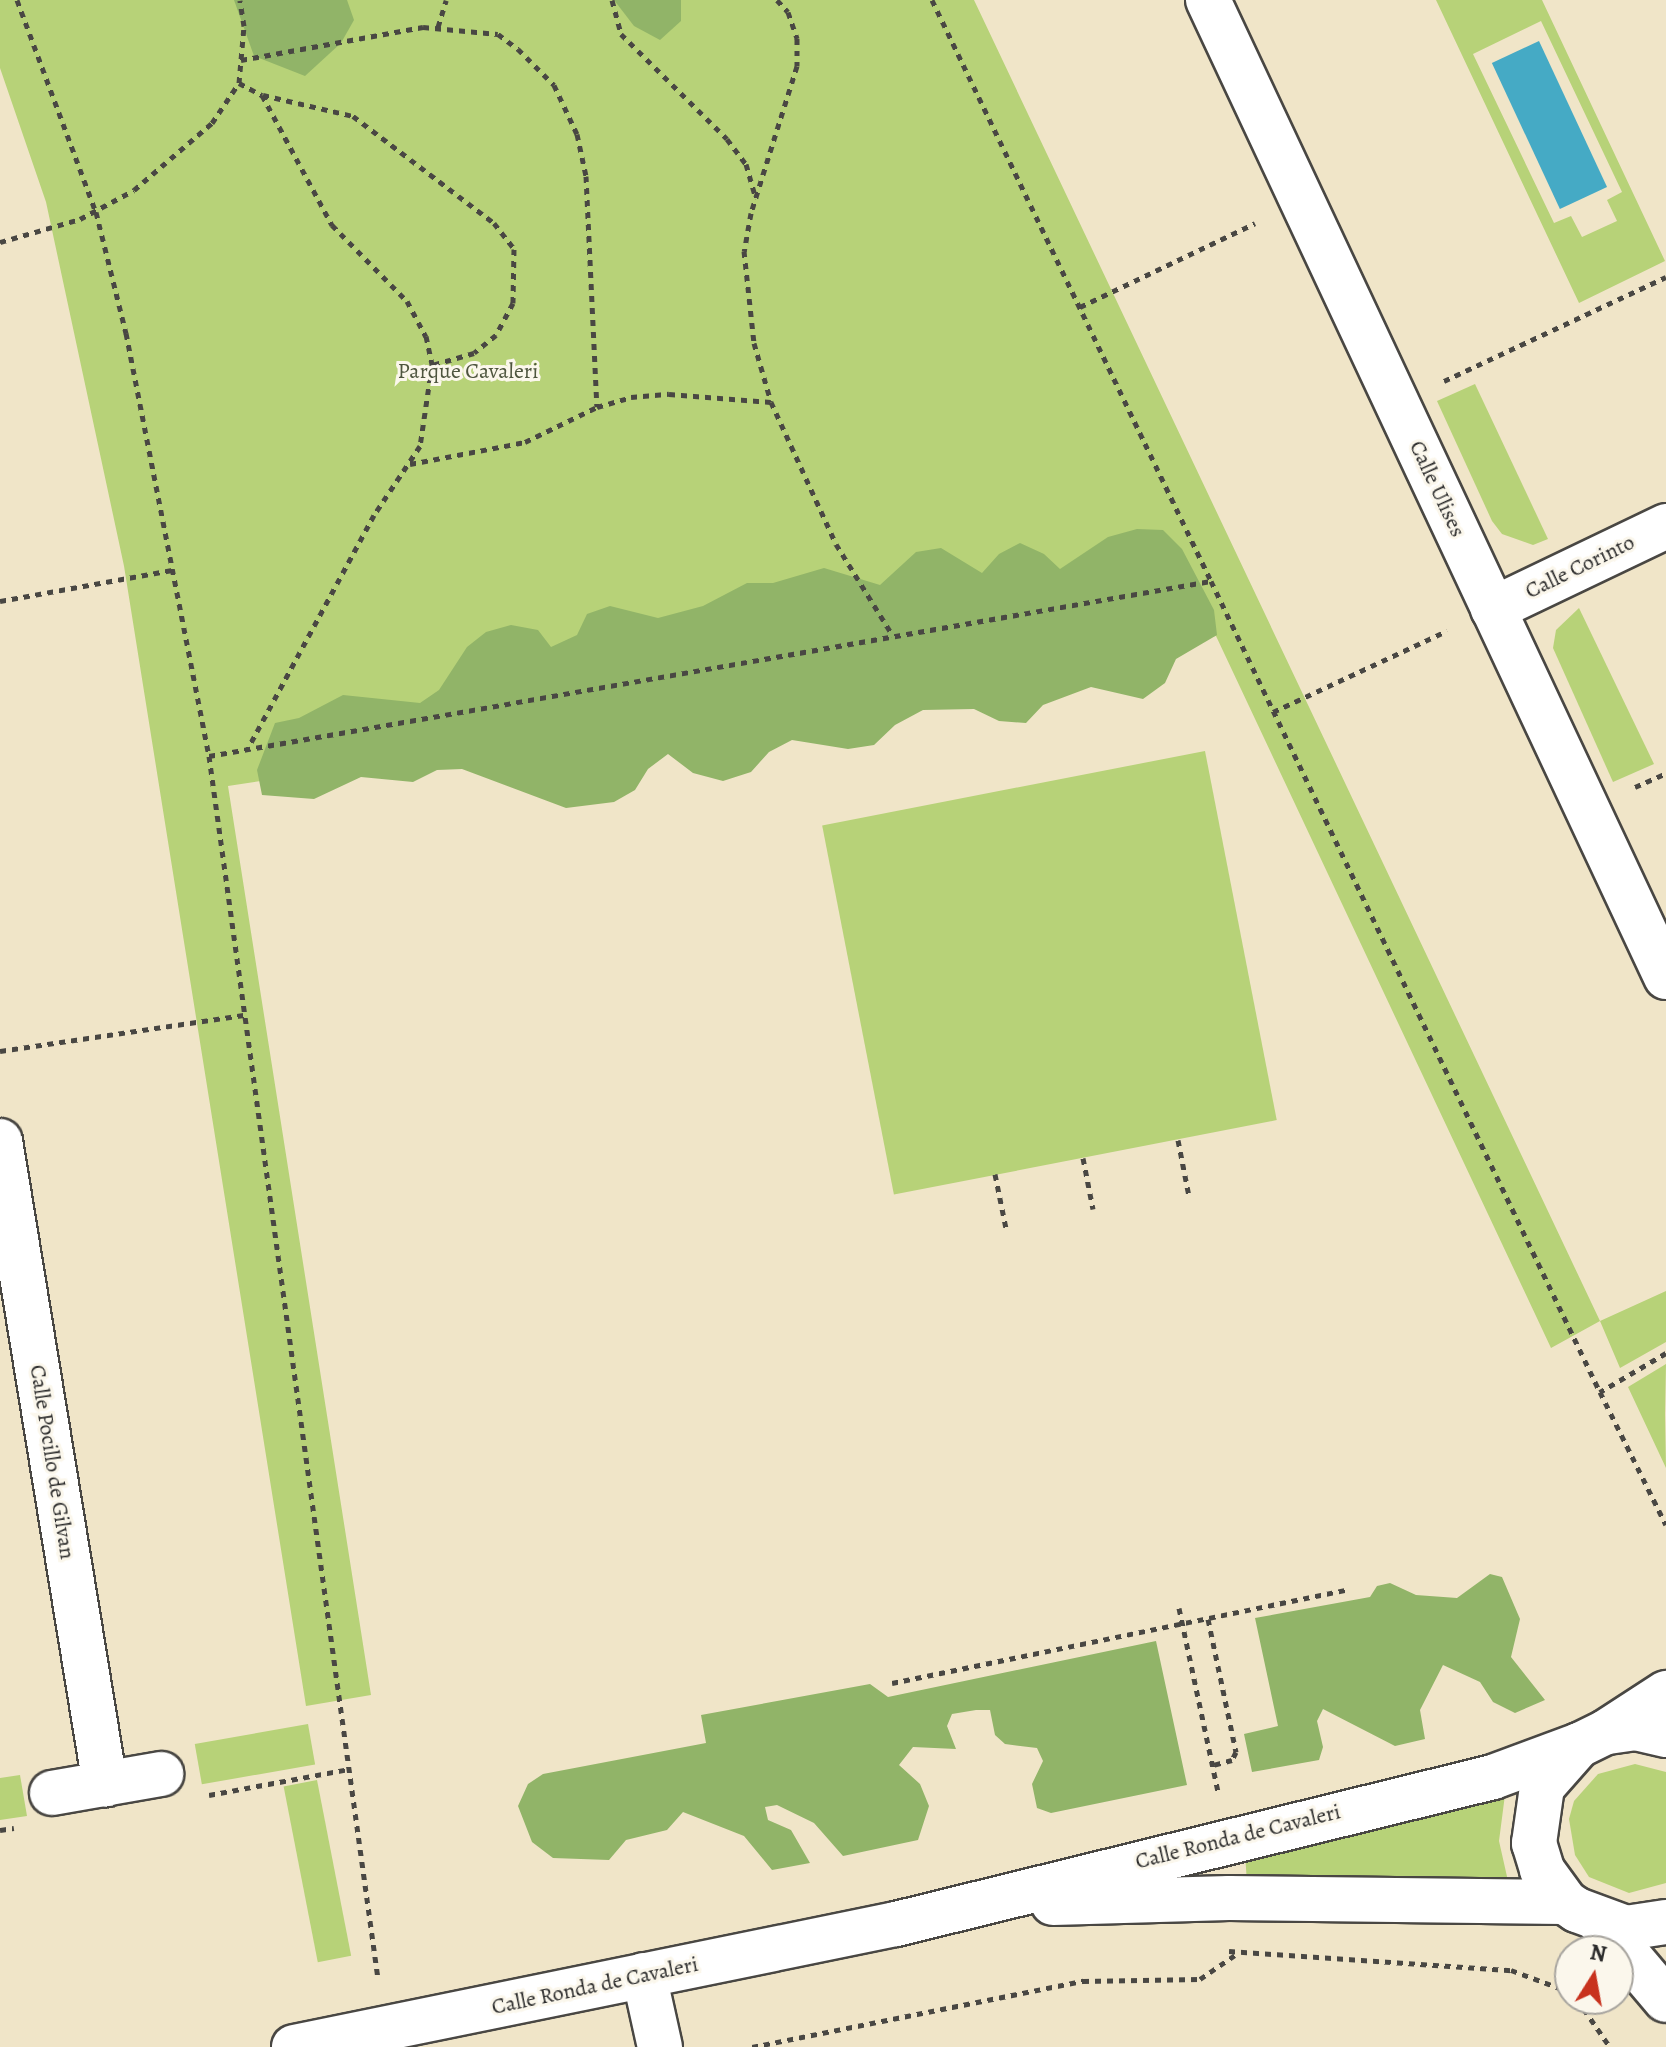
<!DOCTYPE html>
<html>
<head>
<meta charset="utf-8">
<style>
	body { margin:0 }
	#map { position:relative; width:1666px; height:2047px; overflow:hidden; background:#f0e5c8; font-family:Alegreya,serif }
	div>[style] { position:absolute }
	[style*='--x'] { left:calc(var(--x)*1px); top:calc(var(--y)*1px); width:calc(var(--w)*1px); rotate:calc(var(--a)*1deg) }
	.green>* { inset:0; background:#b7d278; transform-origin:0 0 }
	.forest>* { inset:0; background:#91b468 }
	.water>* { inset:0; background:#45aac5; transform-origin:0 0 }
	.path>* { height:5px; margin-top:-2.5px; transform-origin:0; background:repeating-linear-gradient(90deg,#494743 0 6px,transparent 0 12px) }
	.roads { filter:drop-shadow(2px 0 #494743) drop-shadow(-2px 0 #494743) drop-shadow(0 2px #494743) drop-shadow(0 -2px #494743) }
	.minor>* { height:44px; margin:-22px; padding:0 22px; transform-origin:22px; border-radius:22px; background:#fff }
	span { translate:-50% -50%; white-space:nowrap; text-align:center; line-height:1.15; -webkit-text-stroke:6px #fbf7ec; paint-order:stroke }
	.park-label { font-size:22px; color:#4e553e }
	.street-label { font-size:22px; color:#2b2b2b }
	.north { position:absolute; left:1554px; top:1935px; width:80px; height:80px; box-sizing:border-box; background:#fbf7ec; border:2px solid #a8a59f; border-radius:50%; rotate:11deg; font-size:22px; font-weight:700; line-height:32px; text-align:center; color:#2b2b2b }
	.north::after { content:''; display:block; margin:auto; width:28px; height:36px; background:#c8321e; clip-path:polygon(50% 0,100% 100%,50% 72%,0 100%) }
</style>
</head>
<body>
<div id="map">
	<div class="green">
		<div style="clip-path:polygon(0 0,974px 0,1600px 1321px,1666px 1291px,1666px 1342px,1620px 1368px,1600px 1321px,1551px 1348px,1216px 636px,228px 786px,371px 1695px,306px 1706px,124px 566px,46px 202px,0 68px)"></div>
		<div style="clip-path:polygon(evenodd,1436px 0,1542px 0,1665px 261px,1579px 303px,1436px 0,1541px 21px,1622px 192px,1607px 200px,1617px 221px,1582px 237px,1571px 216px,1554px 223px,1473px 54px,1541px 21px)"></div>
		<div style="clip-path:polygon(1475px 384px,1548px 539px,1533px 545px,1502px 534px,1492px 521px,1437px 401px)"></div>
		<div style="clip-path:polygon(1579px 608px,1654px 764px,1613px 782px,1553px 648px,1556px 630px)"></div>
		<div style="left:1205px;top:751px;width:376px;height:390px;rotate:79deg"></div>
		<div style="clip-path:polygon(1666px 1364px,1665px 1414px,1666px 1468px,1628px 1387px)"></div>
		<div style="left:308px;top:1724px;width:41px;height:115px;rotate:80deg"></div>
		<div style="clip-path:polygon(1635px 1764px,1666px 1772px,1666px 1883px,1629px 1893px,1589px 1877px,1575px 1855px,1569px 1819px,1574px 1801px,1598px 1774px)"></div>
		<div style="clip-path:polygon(20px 1775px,27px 1816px,0 1820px,0 1778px)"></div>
		<div style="left:317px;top:1780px;width:179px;height:34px;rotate:79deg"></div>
		<div style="clip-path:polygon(1506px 1787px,1499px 1841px,1508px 1881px,1247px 1884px,1245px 1852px)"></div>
	</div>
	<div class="forest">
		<div style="clip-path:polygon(234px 0,347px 0,354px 20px,341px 43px,305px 76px,254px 56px)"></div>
		<div style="clip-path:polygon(614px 0,681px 0,681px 21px,660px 40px,634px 26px)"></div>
		<div style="clip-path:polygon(1137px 529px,1163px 530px,1182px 549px,1214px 610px,1217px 635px,1176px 659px,1165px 683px,1143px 699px,1091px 687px,1043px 705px,1026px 723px,999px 721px,974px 709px,923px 710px,895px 725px,874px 745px,848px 749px,792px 740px,769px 752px,751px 772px,723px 781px,693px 773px,668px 754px,648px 769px,635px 790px,614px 802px,566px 808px,462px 769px,437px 770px,413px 782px,361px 777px,314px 799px,262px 795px,257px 770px,275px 723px,299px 718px,343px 695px,420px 703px,439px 690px,467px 647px,486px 632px,511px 625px,538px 630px,551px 647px,577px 635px,587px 614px,610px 606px,658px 618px,703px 606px,747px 583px,773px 583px,824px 568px,880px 585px,916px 552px,941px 548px,982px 573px,999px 554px,1020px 543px,1044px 554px,1060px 569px,1108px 537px)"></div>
		<div style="clip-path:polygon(1490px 1574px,1502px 1577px,1520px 1619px,1511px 1657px,1545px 1700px,1515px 1713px,1493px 1702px,1480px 1682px,1443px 1665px,1420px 1710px,1425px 1739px,1395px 1746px,1323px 1709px,1317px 1721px,1323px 1747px,1319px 1760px,1252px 1772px,1244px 1734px,1278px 1726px,1255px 1618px,1370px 1597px,1377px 1586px,1390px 1583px,1416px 1595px,1457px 1598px)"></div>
		<div style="clip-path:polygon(1156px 1641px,1187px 1785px,1051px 1813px,1037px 1808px,1032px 1784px,1043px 1761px,1037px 1748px,1005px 1744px,995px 1735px,990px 1710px,976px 1710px,952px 1714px,947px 1726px,956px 1749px,913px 1747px,899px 1765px,920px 1784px,929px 1806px,918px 1840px,843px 1856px,814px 1823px,777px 1805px,765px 1807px,768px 1820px,791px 1830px,810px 1863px,772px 1870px,744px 1836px,683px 1812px,667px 1830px,626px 1840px,609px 1860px,553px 1858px,532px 1842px,518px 1806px,528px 1784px,543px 1774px,706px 1743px,701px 1715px,870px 1684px,888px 1697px)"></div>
	</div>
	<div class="water">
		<div style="left:1539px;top:41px;width:161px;height:52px;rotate:65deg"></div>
	</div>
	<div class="path">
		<div style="--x:17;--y:0;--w:226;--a:69.6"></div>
		<div style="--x:96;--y:212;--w:125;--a:76.1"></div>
		<div style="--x:126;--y:333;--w:431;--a:78.9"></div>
		<div style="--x:209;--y:756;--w:1235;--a:82.13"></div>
		<div style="--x:612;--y:0;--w:35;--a:75"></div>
		<div style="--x:621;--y:34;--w:149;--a:44.7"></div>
		<div style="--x:727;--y:139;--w:31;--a:53"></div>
		<div style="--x:746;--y:164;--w:36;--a:74"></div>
		<div style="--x:777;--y:0;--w:16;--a:47"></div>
		<div style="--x:788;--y:12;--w:28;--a:71"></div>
		<div style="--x:797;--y:38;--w:28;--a:90"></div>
		<div style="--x:797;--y:66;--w:154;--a:107.4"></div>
		<div style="--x:751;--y:213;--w:39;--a:100"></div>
		<div style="--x:744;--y:251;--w:93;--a:83.8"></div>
		<div style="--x:754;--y:343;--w:61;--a:73.9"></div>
		<div style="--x:771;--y:402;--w:156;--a:65.4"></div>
		<div style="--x:836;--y:544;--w:108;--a:58.2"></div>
		<div style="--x:932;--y:0;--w:645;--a:64.35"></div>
		<div style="--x:438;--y:27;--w:28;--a:-73"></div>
		<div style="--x:241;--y:60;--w:185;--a:-10.3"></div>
		<div style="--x:423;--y:27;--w:75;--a:5.3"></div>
		<div style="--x:498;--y:34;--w:25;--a:37"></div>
		<div style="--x:518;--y:49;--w:51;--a:45"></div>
		<div style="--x:554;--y:85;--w:54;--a:64.9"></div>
		<div style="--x:577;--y:134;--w:43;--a:77.9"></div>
		<div style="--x:586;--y:176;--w:231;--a:87.3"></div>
		<div style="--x:239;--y:83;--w:26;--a:28"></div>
		<div style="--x:262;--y:95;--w:148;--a:61.7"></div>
		<div style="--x:332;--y:225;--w:107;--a:45.4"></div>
		<div style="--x:407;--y:301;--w:40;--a:62"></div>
		<div style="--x:426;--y:336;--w:30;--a:78"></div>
		<div style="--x:432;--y:365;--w:82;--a:98.4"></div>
		<div style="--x:420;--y:446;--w:83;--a:123.7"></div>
		<div style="--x:374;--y:515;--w:265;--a:118.4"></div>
		<div style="--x:263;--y:95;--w:92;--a:13.1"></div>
		<div style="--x:353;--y:116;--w:177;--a:37.2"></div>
		<div style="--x:494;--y:223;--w:33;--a:52"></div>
		<div style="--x:514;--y:249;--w:54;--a:91.1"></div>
		<div style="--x:513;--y:303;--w:36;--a:118"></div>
		<div style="--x:496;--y:335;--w:28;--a:141"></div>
		<div style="--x:474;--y:353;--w:44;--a:164.1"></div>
		<div style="--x:0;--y:242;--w:83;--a:-16"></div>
		<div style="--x:80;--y:219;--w:61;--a:-28.2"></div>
		<div style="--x:134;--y:190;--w:103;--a:-40.7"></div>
		<div style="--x:212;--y:123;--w:48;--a:-56"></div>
		<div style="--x:239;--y:83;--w:57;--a:-85"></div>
		<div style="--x:244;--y:26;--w:26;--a:-99"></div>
		<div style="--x:1080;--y:307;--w:194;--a:-25.6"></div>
		<div style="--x:1444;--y:381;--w:245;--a:-25.1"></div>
		<div style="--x:410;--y:464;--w:117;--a:-10.8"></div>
		<div style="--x:525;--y:442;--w:80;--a:-25.9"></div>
		<div style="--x:597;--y:407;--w:35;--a:-16"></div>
		<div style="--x:631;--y:397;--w:38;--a:-5"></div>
		<div style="--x:669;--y:394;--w:102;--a:4.5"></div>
		<div style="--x:0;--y:601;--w:175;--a:-10.2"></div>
		<div style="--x:1273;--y:712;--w:192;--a:-25"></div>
		<div style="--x:209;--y:756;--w:1017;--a:-9.91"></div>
		<div style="--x:1211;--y:581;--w:899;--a:64.38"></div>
		<div style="--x:1635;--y:787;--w:34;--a:-24"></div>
		<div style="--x:0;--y:1051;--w:248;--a:-8.4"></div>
		<div style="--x:1178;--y:1140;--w:57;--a:78.9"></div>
		<div style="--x:1083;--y:1158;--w:52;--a:78.9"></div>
		<div style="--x:995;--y:1174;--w:55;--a:78.5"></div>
		<div style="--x:1666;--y:1353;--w:77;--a:149.4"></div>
		<div style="--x:1600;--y:1392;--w:148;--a:63.6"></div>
		<div style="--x:1179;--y:1608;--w:187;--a:78"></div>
		<div style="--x:1208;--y:1619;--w:136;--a:78.1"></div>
		<div style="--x:1236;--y:1752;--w:9;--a:117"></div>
		<div style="--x:1232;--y:1760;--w:20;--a:165"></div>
		<div style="--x:892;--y:1683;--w:467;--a:-11.6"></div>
		<div style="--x:209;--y:1795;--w:142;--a:-10.5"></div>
		<div style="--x:0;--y:1830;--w:14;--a:-8"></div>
		<div style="--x:1229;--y:1951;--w:283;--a:3.9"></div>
		<div style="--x:1511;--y:1970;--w:63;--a:20.4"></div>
		<div style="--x:1577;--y:1999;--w:58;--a:55.5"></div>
		<div style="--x:752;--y:2047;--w:338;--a:-11.3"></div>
		<div style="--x:1083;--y:1981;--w:117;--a:-1"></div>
		<div style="--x:1200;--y:1979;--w:42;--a:-34.4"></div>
	</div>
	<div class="roads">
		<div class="minor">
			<div style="--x:1208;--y:0;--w:1079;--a:64.88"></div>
			<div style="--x:1493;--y:609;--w:192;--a:-25.6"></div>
			<div style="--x:0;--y:1141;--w:652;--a:80.73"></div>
			<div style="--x:1606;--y:1732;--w:72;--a:-33"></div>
			<div style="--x:1666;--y:1735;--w:31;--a:-167"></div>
			<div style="--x:1636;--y:1728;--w:30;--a:172"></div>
			<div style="--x:1606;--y:1732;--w:30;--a:154"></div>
			<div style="--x:1579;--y:1745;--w:56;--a:131.4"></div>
			<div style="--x:1542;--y:1787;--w:57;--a:98.1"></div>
			<div style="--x:1534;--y:1843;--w:28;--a:73"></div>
			<div style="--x:1542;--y:1870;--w:39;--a:54"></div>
			<div style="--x:1565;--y:1902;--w:14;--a:34"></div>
			<div style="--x:1577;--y:1910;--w:52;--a:20.2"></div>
			<div style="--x:1626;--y:1928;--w:40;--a:-8.5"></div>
			<div style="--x:52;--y:1793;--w:111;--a:-9.9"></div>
			<div style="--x:1053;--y:1903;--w:176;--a:-1.6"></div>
			<div style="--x:1229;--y:1898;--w:336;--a:0.7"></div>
			<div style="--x:1600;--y:1922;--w:102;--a:49.8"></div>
			<div style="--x:644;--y:1975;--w:74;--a:77.5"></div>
			<div style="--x:294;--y:2047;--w:614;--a:-11.55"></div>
			<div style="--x:896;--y:1924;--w:615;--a:-13.83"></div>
			<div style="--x:1493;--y:1777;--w:92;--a:-20.4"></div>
		</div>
	</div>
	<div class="park-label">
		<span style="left:468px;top:372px">Parque Cavaleri</span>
	</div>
	<div class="street-label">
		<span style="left:1437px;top:489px;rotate:65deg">Calle Ulises</span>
		<span style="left:1580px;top:567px;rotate:-26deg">Calle Corinto</span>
		<span style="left:52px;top:1462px;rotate:81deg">Calle Pocillo de Gilvan</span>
		<span style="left:1238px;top:1837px;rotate:-14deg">Calle Ronda de Cavaleri</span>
		<span style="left:595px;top:1986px;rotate:-12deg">Calle Ronda de Cavaleri</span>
	</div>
	<div class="north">N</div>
</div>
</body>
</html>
